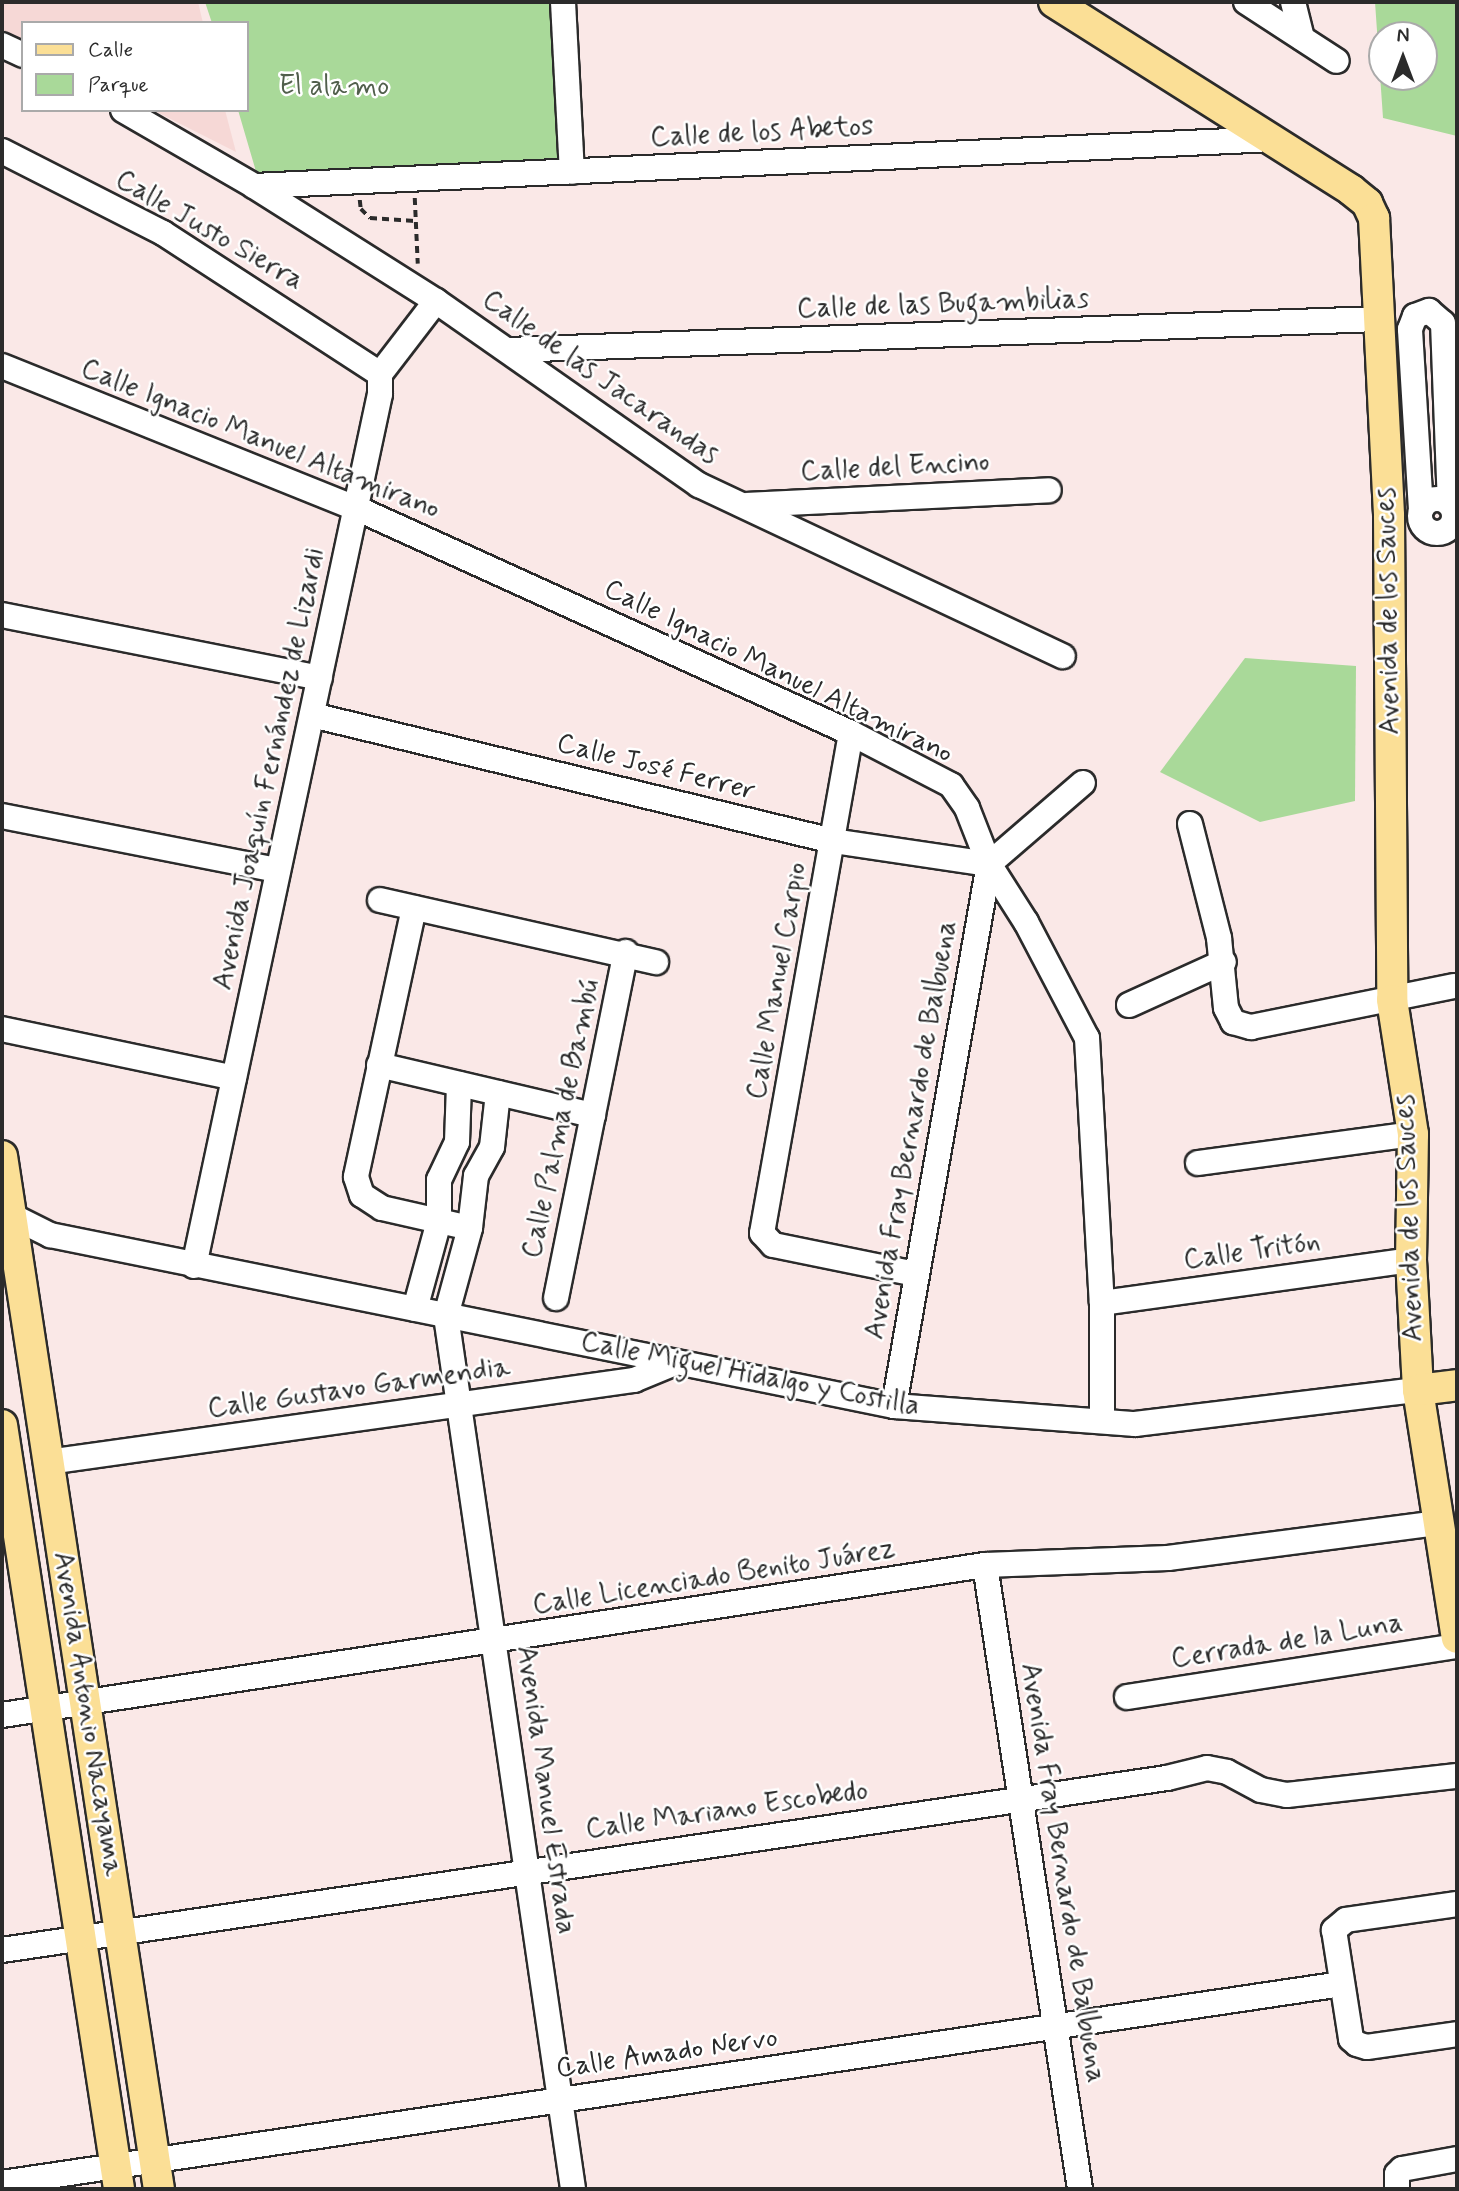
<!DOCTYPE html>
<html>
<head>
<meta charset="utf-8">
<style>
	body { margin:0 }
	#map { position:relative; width:1459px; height:2191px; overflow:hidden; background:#fae8e7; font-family:Mynerve,sans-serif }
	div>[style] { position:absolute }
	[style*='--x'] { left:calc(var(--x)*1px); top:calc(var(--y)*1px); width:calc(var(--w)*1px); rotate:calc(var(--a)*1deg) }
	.built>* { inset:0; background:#f6d8d6 }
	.green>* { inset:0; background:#a9d999 }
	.path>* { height:3.5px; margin-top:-1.75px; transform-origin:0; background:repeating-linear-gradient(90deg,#2b2b2b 0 7px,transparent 0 12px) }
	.roads { filter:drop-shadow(2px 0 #2b2b2b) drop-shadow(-2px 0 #2b2b2b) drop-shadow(0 2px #2b2b2b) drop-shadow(0 -2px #2b2b2b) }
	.minor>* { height:24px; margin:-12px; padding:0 12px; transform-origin:12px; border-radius:12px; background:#fff }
	.minor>.ring { margin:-12px; padding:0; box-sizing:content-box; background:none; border:24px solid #fff; border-radius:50% }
	.major>* { height:30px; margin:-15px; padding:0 15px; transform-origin:15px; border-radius:15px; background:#fbdf96 }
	span { translate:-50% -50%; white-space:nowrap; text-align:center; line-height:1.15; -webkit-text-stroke:5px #fff; paint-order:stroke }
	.park-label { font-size:28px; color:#515f4c }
	.street-label { font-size:28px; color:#2b2b2b }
	.frame { position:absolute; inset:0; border:4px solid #2b2b2b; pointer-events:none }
	.legend { position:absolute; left:21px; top:21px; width:228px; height:91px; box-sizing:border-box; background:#fff; border:2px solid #aaa; margin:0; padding:9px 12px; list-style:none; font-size:21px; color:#2b2b2b }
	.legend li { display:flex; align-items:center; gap:14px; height:35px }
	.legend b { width:35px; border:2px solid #aaa }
	.north { position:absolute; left:1368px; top:21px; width:70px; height:70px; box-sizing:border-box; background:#fff; border:2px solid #aaa; border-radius:50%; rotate:0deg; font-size:19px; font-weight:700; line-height:28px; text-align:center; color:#2b2b2b }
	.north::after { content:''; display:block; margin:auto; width:24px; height:32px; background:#2b2b2b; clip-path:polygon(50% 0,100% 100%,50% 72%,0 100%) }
</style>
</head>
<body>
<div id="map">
	<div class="built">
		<div style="clip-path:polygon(2px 2px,198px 2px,203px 23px,23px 23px,23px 44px,2px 34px)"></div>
		<div style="clip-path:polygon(153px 110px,225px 110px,236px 152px)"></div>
	</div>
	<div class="green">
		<div style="clip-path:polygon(205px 2px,550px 2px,560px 163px,257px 175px,238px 110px,247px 110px,247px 23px,212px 23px)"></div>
		<div style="clip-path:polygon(evenodd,1375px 2px,1457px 2px,1457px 136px,1383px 118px,1375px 2px,1382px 35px,1424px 35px,1424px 77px,1382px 77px,1382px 35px)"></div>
		<div style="clip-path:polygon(1245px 658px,1356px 666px,1355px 801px,1260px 822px,1160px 772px)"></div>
	</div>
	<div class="path">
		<div style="--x:415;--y:198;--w:66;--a:87.4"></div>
		<div style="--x:360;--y:200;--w:9;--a:84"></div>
		<div style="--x:361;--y:209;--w:13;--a:45"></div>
		<div style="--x:370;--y:218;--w:45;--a:3.8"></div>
	</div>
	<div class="roads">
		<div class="minor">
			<div style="--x:563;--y:2;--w:170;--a:87"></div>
			<div style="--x:1246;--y:2;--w:108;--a:33"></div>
			<div style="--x:1293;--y:2;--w:37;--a:76"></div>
			<div style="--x:2;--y:45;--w:23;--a:25"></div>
			<div style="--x:123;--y:110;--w:151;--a:30.1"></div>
			<div style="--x:254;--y:186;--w:215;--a:32.3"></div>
			<div style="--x:436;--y:301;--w:321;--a:35"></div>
			<div style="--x:699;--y:485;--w:402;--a:25.2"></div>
			<div style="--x:2;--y:151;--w:181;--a:27"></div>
			<div style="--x:163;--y:233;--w:259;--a:33"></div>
			<div style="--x:254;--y:186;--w:1020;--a:-2.64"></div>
			<div style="--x:508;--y:350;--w:873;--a:-2.04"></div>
			<div style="--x:2;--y:366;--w:381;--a:21.9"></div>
			<div style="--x:356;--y:508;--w:544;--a:24.44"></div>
			<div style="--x:851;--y:733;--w:113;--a:27.5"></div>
			<div style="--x:951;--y:785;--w:28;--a:55"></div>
			<div style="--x:967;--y:808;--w:60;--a:68.6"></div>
			<div style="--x:989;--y:864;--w:69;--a:57.5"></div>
			<div style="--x:1026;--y:922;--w:131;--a:62.3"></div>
			<div style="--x:1087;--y:1038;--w:265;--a:86.8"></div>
			<div style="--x:1102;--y:1303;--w:117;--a:90"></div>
			<div class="ring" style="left:1420px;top:499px;width:10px;height:10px"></div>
			<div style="--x:747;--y:505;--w:302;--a:-2.8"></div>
			<div style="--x:1421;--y:510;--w:181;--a:-93.5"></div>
			<div style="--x:1410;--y:329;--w:14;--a:-69"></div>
			<div style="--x:1415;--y:316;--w:15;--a:-20"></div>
			<div style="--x:1429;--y:311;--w:18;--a:41"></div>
			<div style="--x:1443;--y:323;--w:181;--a:87.8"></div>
			<div style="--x:2;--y:615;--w:324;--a:11.2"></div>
			<div style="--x:312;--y:715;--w:536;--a:13.6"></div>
			<div style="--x:833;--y:841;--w:158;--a:8.4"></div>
			<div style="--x:851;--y:733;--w:508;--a:100.09"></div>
			<div style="--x:762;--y:1233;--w:16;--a:47"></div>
			<div style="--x:773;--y:1245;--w:146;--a:11.5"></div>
			<div style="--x:2;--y:816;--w:281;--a:11.1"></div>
			<div style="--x:1190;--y:824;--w:118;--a:75.7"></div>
			<div style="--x:1219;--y:938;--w:70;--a:84.3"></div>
			<div style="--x:1226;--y:1008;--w:16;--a:63"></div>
			<div style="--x:1233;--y:1022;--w:19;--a:16"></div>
			<div style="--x:1251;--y:1027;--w:207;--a:-11.4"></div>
			<div style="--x:989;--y:864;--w:124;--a:-40.8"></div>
			<div style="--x:380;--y:900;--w:283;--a:12.7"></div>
			<div style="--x:414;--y:908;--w:275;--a:102.2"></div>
			<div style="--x:356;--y:1177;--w:19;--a:72"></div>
			<div style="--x:362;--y:1195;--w:24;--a:33"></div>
			<div style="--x:382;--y:1208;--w:90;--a:12.8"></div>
			<div style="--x:1129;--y:1005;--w:104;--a:-24.4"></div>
			<div style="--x:2;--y:1029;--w:237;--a:11.9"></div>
			<div style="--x:379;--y:1065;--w:220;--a:13.2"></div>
			<div style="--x:498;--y:1093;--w:54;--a:96.3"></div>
			<div style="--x:492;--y:1147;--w:33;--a:119"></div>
			<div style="--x:476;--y:1176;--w:52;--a:96.6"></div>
			<div style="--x:470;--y:1228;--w:91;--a:105.3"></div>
			<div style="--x:446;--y:1316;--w:882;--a:81.72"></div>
			<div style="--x:1198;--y:1163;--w:217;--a:-7.7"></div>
			<div style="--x:2;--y:1211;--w:54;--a:26.6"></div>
			<div style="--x:50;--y:1235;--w:861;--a:11.45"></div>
			<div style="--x:894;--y:1406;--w:242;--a:4.3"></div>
			<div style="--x:1135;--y:1424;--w:285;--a:-6.9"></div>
			<div style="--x:194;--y:1266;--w:892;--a:-77.96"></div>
			<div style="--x:380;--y:394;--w:20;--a:-90"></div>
			<div style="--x:380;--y:374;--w:92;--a:-52.5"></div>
			<div style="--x:556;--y:1298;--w:353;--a:-78.6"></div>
			<div style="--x:1102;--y:1303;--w:312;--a:-7.9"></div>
			<div style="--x:415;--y:1309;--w:91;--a:-74.7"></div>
			<div style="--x:439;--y:1221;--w:41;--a:-90"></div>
			<div style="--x:439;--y:1180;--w:42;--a:-64.7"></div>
			<div style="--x:457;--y:1142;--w:58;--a:-88"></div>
			<div style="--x:894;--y:1406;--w:550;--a:-80.06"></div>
			<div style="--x:48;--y:1462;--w:592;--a:-7.97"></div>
			<div style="--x:634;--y:1380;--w:44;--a:-22.5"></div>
			<div style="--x:985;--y:1565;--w:631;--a:81.34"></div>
			<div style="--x:1127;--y:1697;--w:334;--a:-8.8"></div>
			<div style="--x:2;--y:1715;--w:994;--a:-8.68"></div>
			<div style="--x:985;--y:1565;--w:183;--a:-2.2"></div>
			<div style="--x:1168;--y:1558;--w:271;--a:-7.4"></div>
			<div style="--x:1457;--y:1904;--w:112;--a:171.8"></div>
			<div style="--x:1346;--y:1920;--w:16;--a:140"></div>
			<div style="--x:1334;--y:1930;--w:110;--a:81.1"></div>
			<div style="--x:1351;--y:2039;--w:8;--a:40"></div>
			<div style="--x:1357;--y:2044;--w:10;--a:17"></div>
			<div style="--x:1367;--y:2047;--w:91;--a:-8.2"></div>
			<div style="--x:2;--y:1950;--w:1178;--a:-8.4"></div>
			<div style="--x:1167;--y:1778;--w:41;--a:-14"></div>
			<div style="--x:1207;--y:1768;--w:20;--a:11"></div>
			<div style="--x:1227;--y:1772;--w:38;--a:28"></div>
			<div style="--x:1261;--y:1790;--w:26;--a:11"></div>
			<div style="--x:1287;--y:1795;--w:171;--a:-6.4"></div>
			<div style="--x:2;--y:2183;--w:1354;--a:-8.45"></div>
			<div style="--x:1397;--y:2189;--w:15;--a:-90"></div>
			<div style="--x:1397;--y:2174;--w:7;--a:-45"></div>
			<div style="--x:1402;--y:2169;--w:56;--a:-10.3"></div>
		</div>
		<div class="major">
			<div style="--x:1054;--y:2;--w:352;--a:32.3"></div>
			<div style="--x:1351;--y:190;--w:21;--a:39"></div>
			<div style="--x:1367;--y:203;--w:17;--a:65"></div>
			<div style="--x:1374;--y:218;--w:298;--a:87.1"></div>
			<div style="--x:1389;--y:516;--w:484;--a:89.6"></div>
			<div style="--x:1392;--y:1000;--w:136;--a:81.1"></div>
			<div style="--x:1413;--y:1134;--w:126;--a:90.9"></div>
			<div style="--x:1411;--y:1260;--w:130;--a:86.9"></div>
			<div style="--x:1418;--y:1390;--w:251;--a:81.1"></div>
			<div style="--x:2;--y:1156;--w:1045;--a:81.36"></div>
			<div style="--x:1418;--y:1390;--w:39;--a:-7"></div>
			<div style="--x:2;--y:1425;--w:773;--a:81.29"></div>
		</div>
	</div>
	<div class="park-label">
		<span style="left:334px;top:87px">El alamo</span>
	</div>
	<div class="street-label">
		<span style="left:762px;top:133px;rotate:-3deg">Calle de los Abetos</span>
		<span style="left:209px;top:231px;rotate:30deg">Calle Justo Sierra</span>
		<span style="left:943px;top:305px;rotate:-2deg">Calle de las Bugambilias</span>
		<span style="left:600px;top:378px;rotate:35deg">Calle de las Jacarandas</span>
		<span style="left:260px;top:440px;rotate:22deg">Calle Ignacio Manuel Altamirano</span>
		<span style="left:895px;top:468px;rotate:-3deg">Calle del Encino</span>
		<span style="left:1389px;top:611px;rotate:-91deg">Avenida de los Sauces</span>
		<span style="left:778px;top:672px;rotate:26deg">Calle Ignacio Manuel Altamirano</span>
		<span style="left:656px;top:768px;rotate:14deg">Calle José Ferrer</span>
		<span style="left:270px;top:769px;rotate:-78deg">Avenida Joaquín Fernández de Lizardi</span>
		<span style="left:778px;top:981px;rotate:-80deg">Calle Manuel Carpio</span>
		<span style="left:562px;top:1119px;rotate:-78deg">Calle Palma de Bambú</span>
		<span style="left:912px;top:1130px;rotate:-80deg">Avenida Fray Bernardo de Balbuena</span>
		<span style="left:1410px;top:1218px;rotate:-92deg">Avenida de los Sauces</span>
		<span style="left:1252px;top:1252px;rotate:-8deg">Calle Tritón</span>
		<span style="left:750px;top:1375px;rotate:11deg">Calle Miguel Hidalgo y Costilla</span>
		<span style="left:359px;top:1389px;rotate:-8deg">Calle Gustavo Garmendia</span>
		<span style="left:714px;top:1578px;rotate:-9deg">Calle Licenciado Benito Juárez</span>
		<span style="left:1287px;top:1642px;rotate:-9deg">Cerrada de la Luna</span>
		<span style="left:87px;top:1714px;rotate:81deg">Avenida Antonio Nacayama</span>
		<span style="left:545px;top:1790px;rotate:82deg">Avenida Manuel Estrada</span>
		<span style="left:727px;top:1811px;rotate:-8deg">Calle Mariano Escobedo</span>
		<span style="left:1062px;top:1873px;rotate:81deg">Avenida Fray Bernardo de Balbuena</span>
		<span style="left:667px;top:2054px;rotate:-8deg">Calle Amado Nervo</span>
	</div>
	<div class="frame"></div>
	<ul class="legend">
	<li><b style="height:9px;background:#fbdf96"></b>Calle</li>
	<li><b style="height:19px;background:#a9d999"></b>Parque</li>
	</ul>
	<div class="north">N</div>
</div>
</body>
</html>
